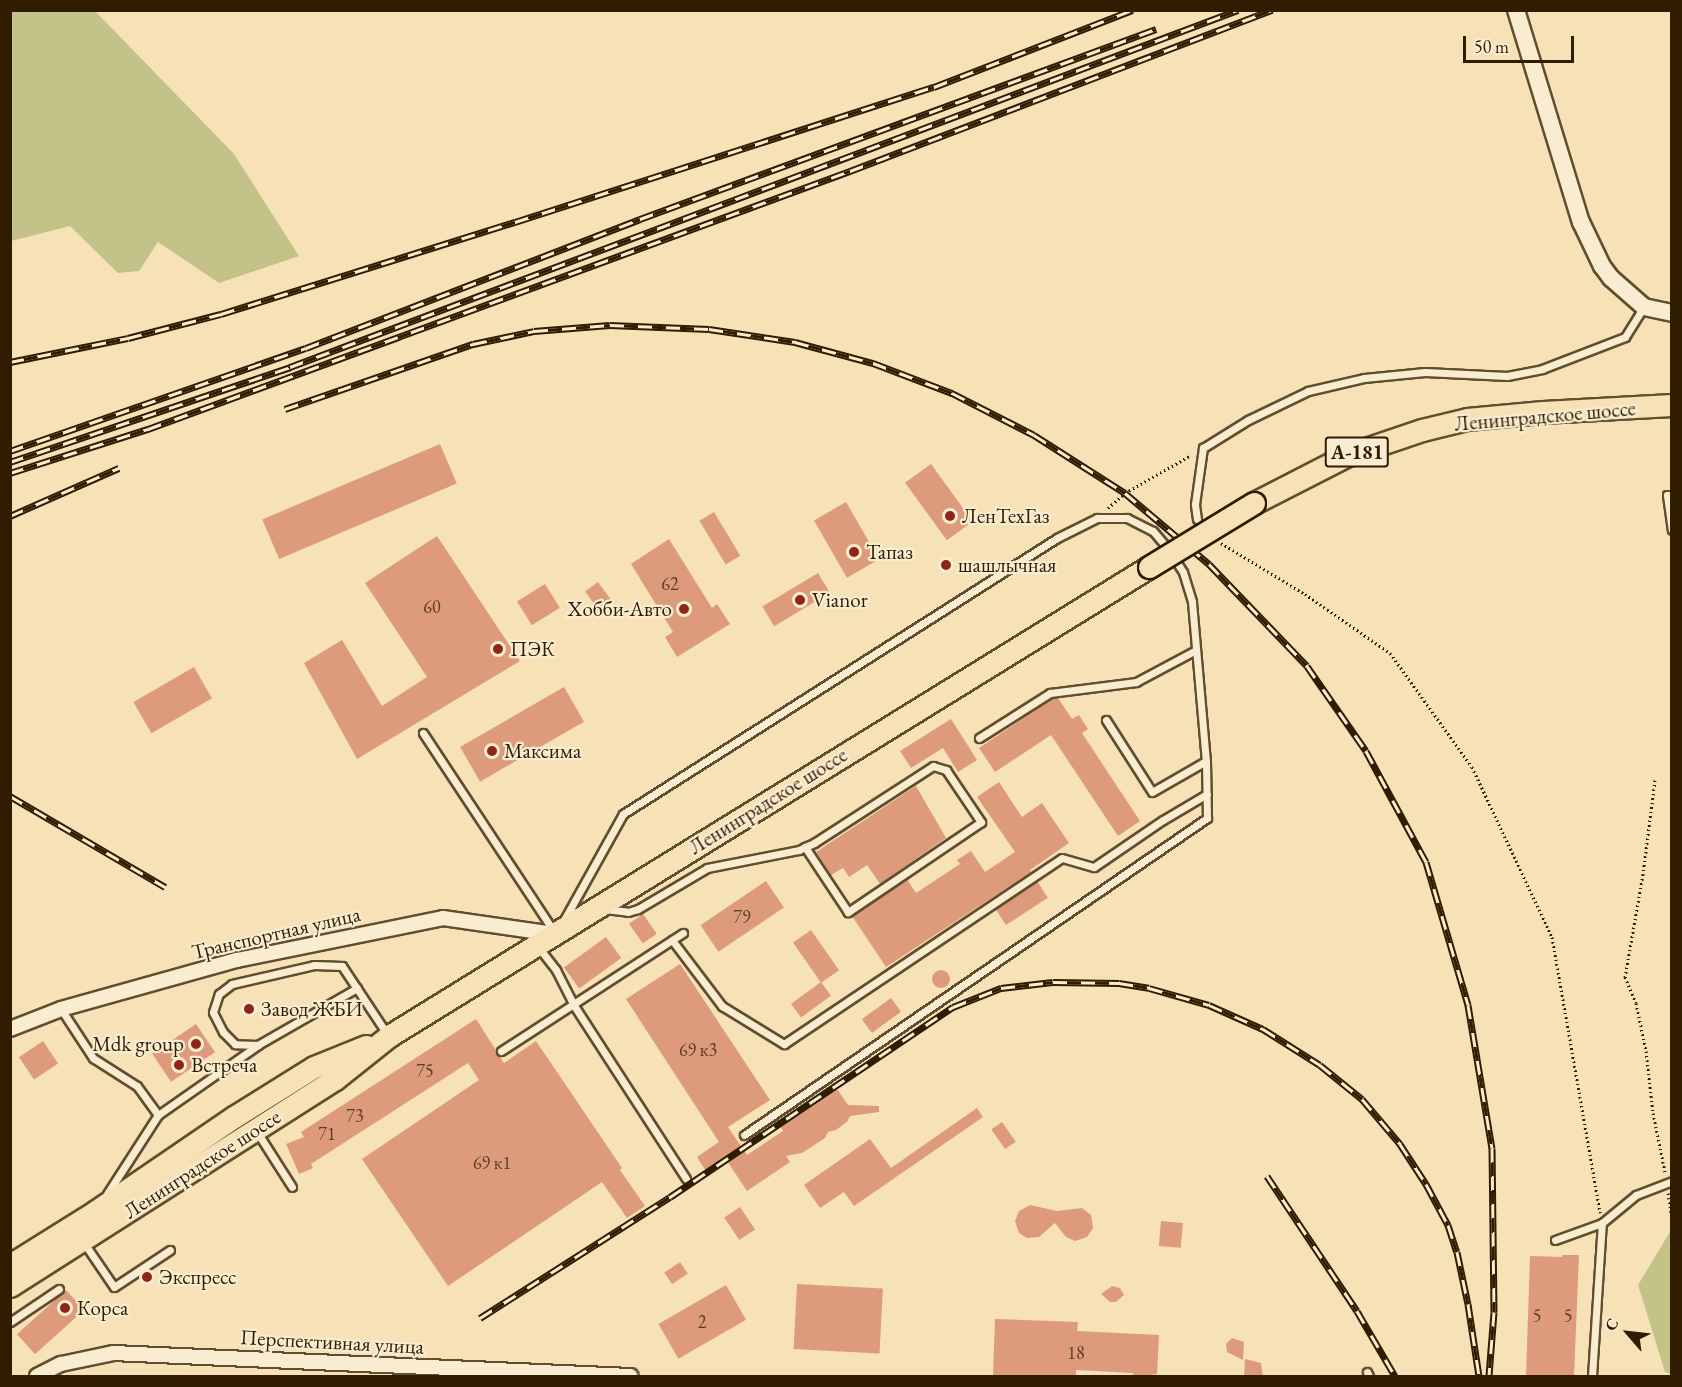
<!DOCTYPE html>
<html>
<head>
<meta charset="utf-8">
<style>
	body { margin:0 }
	#map { position:relative; width:1682px; height:1387px; overflow:hidden; background:#f6e2b6; font-family:"EB Garamond",serif }
	div>[style] { position:absolute }
	[style*='--x'] { left:calc(var(--x)*1px); top:calc(var(--y)*1px); width:calc(var(--w)*1px); rotate:calc(var(--a)*1deg) }
	.green>* { inset:0; background:#c2c289 }
	.building>* { inset:0; background:#dd9b7b; transform-origin:0 0 }
	.round { border-radius:50% }
	.path>* { height:3px; margin-top:-1.5px; transform-origin:0; background:repeating-linear-gradient(90deg,#2f1c01 0 1.5px,transparent 0 4.5px) }
	.roads { filter:drop-shadow(2px 0 #614e2e) drop-shadow(-2px 0 #614e2e) drop-shadow(0 2px #614e2e) drop-shadow(0 -2px #614e2e) }
	.service>* { height:7px; margin:-3.5px; padding:0 3.5px; transform-origin:3.5px; border-radius:3.5px; background:#f9ecd0 }
	.minor>* { height:14px; margin:-7px; padding:0 7px; transform-origin:7px; border-radius:7px; background:#f9ecd0 }
	.tertiary>* { height:16px; margin:-8px; padding:0 8px; transform-origin:8px; border-radius:8px; background:#f9ecd0 }
	.primary>* { height:21px; margin:-10.5px; padding:0 10.5px; transform-origin:10.5px; border-radius:10.5px; background:#f6e2b6 }
	.rail>* { height:7px; margin-top:-3.5px; transform-origin:0; background:repeating-linear-gradient(90deg,#f9ecd0 0 14px,#2f1c01 0 28px); box-sizing:border-box; border-block:2px solid #2f1c01 }
	.bridges { filter:drop-shadow(2px 0 #2f1c01) drop-shadow(-2px 0 #2f1c01) drop-shadow(0 2px #2f1c01) drop-shadow(0 -2px #2f1c01) }
	.primary-bridge>* { height:21px; margin:-10.5px; padding:0 10.5px; transform-origin:10.5px; border-radius:10.5px; background:#f6e2b6 }
	.dots>* { width:16px; height:16px; translate:-50% -50%; box-sizing:border-box; border:3px solid #f9ecd0; border-radius:50% }
	span { translate:-50% -50%; white-space:nowrap; text-align:center; line-height:1.15; -webkit-text-stroke:4.5px #f9ecd0; paint-order:stroke }
	.number-label { font-size:18px; color:#5a3c20 }
	.number-label span { -webkit-text-stroke-width:0 }
	.shield-label span { padding:2px 4px; background:#f9ecd0; border:2px solid; border-radius:4px; -webkit-text-stroke-width:0 }
	.shield-label { font-size:20px; color:#2f1c01; font-weight:700 }
	.street-label { font-size:21px; color:#2f1c01 }
	.poi-label { font-size:21px; color:#2f1c01 }
	.left { translate:0 -50%; text-align:left }
	.right { translate:-100% -50%; text-align:right }
	.frame { position:absolute; inset:0; border:12px solid #2f1c01; pointer-events:none }
	.north { position:absolute; left:1598px; top:1303px; width:60px; height:60px; -webkit-text-stroke:4px #f9ecd0; paint-order:stroke; rotate:298deg; font-size:16px; font-weight:700; line-height:24px; text-align:center; color:#2f1c01 }
	.north::after { content:''; display:block; margin:auto; width:21px; height:27px; background:#2f1c01; clip-path:polygon(50% 0,100% 100%,50% 72%,0 100%) }
	.scale { position:absolute; left:1463px; top:36px; width:111px; height:27px; box-sizing:border-box; border:3px solid #2f1c01; border-top:0; padding-left:8px; font-size:18px; line-height:21px; white-space:nowrap; color:#2f1c01; -webkit-text-stroke:4px #f9ecd0; paint-order:stroke }
</style>
</head>
<body>
<div id="map">
	<div class="green">
		<div style="clip-path:polygon(10px 11px,95px 11px,234px 154px,299px 256px,219px 283px,158px 242px,139px 271px,118px 273px,70px 226px,11px 241px)"></div>
		<div style="clip-path:polygon(1671px 1230px,1671px 1374px,1665px 1372px,1638px 1285px)"></div>
	</div>
	<div class="building">
		<div style="left:440px;top:444px;width:43px;height:193px;rotate:67deg"></div>
		<div style="left:931px;top:464px;width:71px;height:32px;rotate:54deg"></div>
		<div style="left:846px;top:502px;width:66px;height:37px;rotate:60deg"></div>
		<div style="left:714px;top:512px;width:51px;height:17px;rotate:59deg"></div>
		<div style="clip-path:polygon(437px 536px,520px 661px,357px 759px,304px 663px,342px 640px,382px 706px,427px 677px,365px 583px)"></div>
		<div style="clip-path:polygon(669px 539px,712px 608px,717px 604px,730px 624px,677px 657px,665px 637px,673px 632px,631px 564px)"></div>
		<div style="left:818px;top:573px;width:23px;height:65px;rotate:59deg"></div>
		<div style="left:598px;top:582px;width:22px;height:16px;rotate:54deg"></div>
		<div style="left:545px;top:584px;width:28px;height:33px;rotate:58deg"></div>
		<div style="left:194px;top:667px;width:36px;height:70px;rotate:60deg"></div>
		<div style="left:564px;top:687px;width:40px;height:120px;rotate:60deg"></div>
		<div style="clip-path:polygon(1054px 698px,1058px 698px,1072px 719px,1079px 715px,1088px 729px,1082px 733px,1140px 821px,1118px 836px,1051px 735px,995px 772px,979px 748px)"></div>
		<div style="clip-path:polygon(951px 719px,977px 760px,958px 772px,943px 748px,911px 768px,900px 751px)"></div>
		<div style="clip-path:polygon(999px 782px,1022px 817px,1042px 803px,1069px 843px,1030px 870px,1031px 872px,886px 967px,852px 916px,907px 879px,916px 893px,960px 864px,957px 860px,971px 851px,985px 872px,1015px 852px,977px 797px)"></div>
		<div style="clip-path:polygon(916px 786px,946px 838px,880px 884px,867px 865px,849px 877px,843px 868px,831px 875px,816px 852px)"></div>
		<div style="left:766px;top:881px;width:32px;height:79px;rotate:56deg"></div>
		<div style="left:1037px;top:881px;width:20px;height:50px;rotate:57deg"></div>
		<div style="left:643px;top:914px;width:24px;height:17px;rotate:55deg"></div>
		<div style="left:811px;top:930px;width:49px;height:22px;rotate:55deg"></div>
		<div style="left:606px;top:937px;width:26px;height:52px;rotate:54deg"></div>
		<div style="clip-path:polygon(680px 964px,770px 1100px,728px 1127px,747px 1155px,783px 1131px,781px 1127px,837px 1089px,848px 1105px,879px 1106px,879px 1112px,850px 1116px,847px 1122px,836px 1130px,828px 1132px,825px 1138px,802px 1153px,786px 1156px,790px 1162px,747px 1191px,725px 1158px,706px 1171px,697px 1157px,719px 1142px,626px 999px)"></div>
		<div class="round" style="left:932px;top:970px;width:18px;height:18px"></div>
		<div style="left:821px;top:982px;width:17px;height:37px;rotate:54deg"></div>
		<div style="left:891px;top:998px;width:17px;height:36px;rotate:54deg"></div>
		<div style="clip-path:polygon(476px 1019px,504px 1063px,536px 1041px,622px 1168px,620px 1170px,645px 1206px,627px 1218px,602px 1182px,448px 1286px,362px 1159px,479px 1080px,468px 1063px,311px 1164px,313px 1168px,299px 1174px,286px 1144px,304px 1137px,301px 1132px)"></div>
		<div style="left:196px;top:1024px;width:34px;height:53px;rotate:56deg"></div>
		<div style="left:43px;top:1041px;width:27px;height:29px;rotate:56deg"></div>
		<div style="clip-path:polygon(977px 1108px,983px 1117px,854px 1206px,844px 1192px,820px 1208px,804px 1185px,870px 1139px,891px 1168px)"></div>
		<div style="left:1002px;top:1122px;width:24px;height:13px;rotate:55deg"></div>
		<div style="clip-path:polygon(1030px 1205px,1057px 1211px,1082px 1208px,1091px 1215px,1093px 1228px,1087px 1237px,1075px 1241px,1066px 1237px,1055px 1223px,1039px 1237px,1027px 1238px,1019px 1233px,1015px 1221px,1019px 1211px)"></div>
		<div style="left:740px;top:1207px;width:27px;height:19px;rotate:56deg"></div>
		<div style="left:1161px;top:1221px;width:22px;height:25px;rotate:5deg"></div>
		<div style="clip-path:polygon(1562px 1255px,1579px 1255px,1574px 1377px,1526px 1377px,1530px 1256px,1562px 1257px)"></div>
		<div style="left:680px;top:1262px;width:14px;height:19px;rotate:56deg"></div>
		<div style="left:797px;top:1284px;width:86px;height:65px;rotate:3deg"></div>
		<div style="left:726px;top:1285px;width:40px;height:78px;rotate:60deg"></div>
		<div style="clip-path:polygon(1112px 1286px,1120px 1288px,1124px 1295px,1116px 1302px,1110px 1302px,1101px 1294px)"></div>
		<div style="left:66px;top:1290px;width:27px;height:66px;rotate:48deg"></div>
		<div style="clip-path:polygon(995px 1319px,1078px 1322px,1077px 1331px,1159px 1335px,1157px 1374px,1133px 1377px,1133px 1373px,1076px 1370px,1076px 1377px,993px 1375px)"></div>
		<div style="clip-path:polygon(1232px 1338px,1244px 1342px,1243px 1360px,1227px 1352px,1226px 1344px)"></div>
		<div style="clip-path:polygon(1245px 1359px,1261px 1363px,1263px 1377px,1244px 1377px)"></div>
	</div>
	<div class="path">
		<div style="--x:1108;--y:508;--w:23;--a:-41"></div>
		<div style="--x:1125;--y:493;--w:76;--a:-29.9"></div>
		<div style="--x:1221;--y:543;--w:98;--a:31.3"></div>
		<div style="--x:1305;--y:594;--w:103;--a:34.8"></div>
		<div style="--x:1390;--y:653;--w:140;--a:54.3"></div>
		<div style="--x:1472;--y:767;--w:188;--a:64.8"></div>
		<div style="--x:1552;--y:937;--w:280;--a:80.1"></div>
		<div style="--x:1655;--y:780;--w:95;--a:97.3"></div>
		<div style="--x:1643;--y:874;--w:105;--a:99.9"></div>
		<div style="--x:1625;--y:977;--w:28;--a:67"></div>
		<div style="--x:1636;--y:1003;--w:49;--a:78.2"></div>
		<div style="--x:1646;--y:1051;--w:62;--a:83.6"></div>
		<div style="--x:1653;--y:1113;--w:60;--a:78.5"></div>
		<div style="--x:1668;--y:1193;--w:25;--a:81"></div>
	</div>
	<div class="roads">
		<div class="service">
			<div style="--x:1672;--y:495;--w:5;--a:180"></div>
			<div style="--x:1667;--y:495;--w:35;--a:82"></div>
			<div style="--x:1197;--y:519;--w:15;--a:-98"></div>
			<div style="--x:1195;--y:504;--w:57;--a:-81.9"></div>
			<div style="--x:1203;--y:448;--w:53;--a:-31.9"></div>
			<div style="--x:1248;--y:420;--w:67;--a:-25.8"></div>
			<div style="--x:1308;--y:391;--w:57;--a:-13.1"></div>
			<div style="--x:1364;--y:378;--w:61;--a:-5.6"></div>
			<div style="--x:1425;--y:372;--w:82;--a:2.8"></div>
			<div style="--x:1507;--y:376;--w:36;--a:-11"></div>
			<div style="--x:1542;--y:369;--w:89;--a:-21.1"></div>
			<div style="--x:1625;--y:337;--w:36;--a:-58"></div>
			<div style="--x:1106;--y:720;--w:85;--a:57.4"></div>
			<div style="--x:1152;--y:792;--w:62;--a:-29.9"></div>
			<div style="--x:423;--y:733;--w:238;--a:56.6"></div>
			<div style="--x:979;--y:738;--w:84;--a:-32.4"></div>
			<div style="--x:1050;--y:693;--w:87;--a:-7.3"></div>
			<div style="--x:1136;--y:682;--w:68;--a:-28.1"></div>
			<div style="--x:605;--y:909;--w:23;--a:7"></div>
			<div style="--x:628;--y:912;--w:10;--a:-17"></div>
			<div style="--x:638;--y:909;--w:80;--a:-30.7"></div>
			<div style="--x:707;--y:868;--w:94;--a:-11.1"></div>
			<div style="--x:799;--y:850;--w:7;--a:-27"></div>
			<div style="--x:805;--y:847;--w:10;--a:-24"></div>
			<div style="--x:814;--y:843;--w:142;--a:-32.9"></div>
			<div style="--x:933;--y:766;--w:14;--a:17"></div>
			<div style="--x:946;--y:770;--w:63;--a:56.1"></div>
			<div style="--x:981;--y:822;--w:161;--a:145.9"></div>
			<div style="--x:848;--y:912;--w:78;--a:-123.5"></div>
			<div style="--x:564;--y:920;--w:121;--a:-60.9"></div>
			<div style="--x:623;--y:814;--w:514;--a:-32.45"></div>
			<div style="--x:1057;--y:538;--w:45;--a:-26.6"></div>
			<div style="--x:1097;--y:518;--w:30;--a:0"></div>
			<div style="--x:1127;--y:518;--w:29;--a:27"></div>
			<div style="--x:1153;--y:531;--w:23;--a:50"></div>
			<div style="--x:1168;--y:549;--w:27;--a:57"></div>
			<div style="--x:1183;--y:572;--w:31;--a:73"></div>
			<div style="--x:1192;--y:602;--w:160;--a:85"></div>
			<div style="--x:1206;--y:761;--w:57;--a:89"></div>
			<div style="--x:1207;--y:818;--w:561;--a:145.6"></div>
			<div style="--x:672;--y:940;--w:83;--a:52.9"></div>
			<div style="--x:722;--y:1006;--w:73;--a:31.5"></div>
			<div style="--x:784;--y:1044;--w:334;--a:-33.8"></div>
			<div style="--x:1062;--y:858;--w:33;--a:16"></div>
			<div style="--x:1094;--y:867;--w:83;--a:-34.3"></div>
			<div style="--x:1163;--y:820;--w:51;--a:-30.6"></div>
			<div style="--x:539;--y:948;--w:28;--a:52"></div>
			<div style="--x:556;--y:970;--w:38;--a:63"></div>
			<div style="--x:573;--y:1004;--w:208;--a:57.1"></div>
			<div style="--x:357;--y:988;--w:114;--a:150.1"></div>
			<div style="--x:258;--y:1045;--w:23;--a:-178"></div>
			<div style="--x:235;--y:1044;--w:17;--a:-135"></div>
			<div style="--x:223;--y:1032;--w:22;--a:-117"></div>
			<div style="--x:213;--y:1012;--w:19;--a:-72"></div>
			<div style="--x:219;--y:994;--w:16;--a:-38"></div>
			<div style="--x:232;--y:984;--w:84;--a:-13"></div>
			<div style="--x:314;--y:965;--w:28;--a:2"></div>
			<div style="--x:342;--y:966;--w:82;--a:56.5"></div>
			<div style="--x:61;--y:1009;--w:59;--a:56.9"></div>
			<div style="--x:93;--y:1058;--w:52;--a:32.5"></div>
			<div style="--x:137;--y:1086;--w:36;--a:54"></div>
			<div style="--x:501;--y:1051;--w:217;--a:-33"></div>
			<div style="--x:257;--y:1132;--w:65;--a:57.5"></div>
			<div style="--x:107;--y:1194;--w:94;--a:-57.2"></div>
			<div style="--x:158;--y:1115;--w:122;--a:-35"></div>
			<div style="--x:1555;--y:1240;--w:50;--a:-19.9"></div>
			<div style="--x:1602;--y:1223;--w:44;--a:-39.5"></div>
			<div style="--x:1636;--y:1195;--w:39;--a:-21"></div>
			<div style="--x:84;--y:1243;--w:53;--a:55.7"></div>
			<div style="--x:114;--y:1287;--w:67;--a:-33.5"></div>
			<div style="--x:10;--y:1322;--w:59;--a:-34"></div>
			<div style="--x:1367;--y:1372;--w:4;--a:63"></div>
			<div style="--x:1592;--y:1376;--w:153;--a:-86.3"></div>
		</div>
		<div class="minor">
			<div style="--x:10;--y:1029;--w:55;--a:-21.4"></div>
			<div style="--x:61;--y:1009;--w:183;--a:-15.6"></div>
			<div style="--x:237;--y:960;--w:210;--a:-11.5"></div>
			<div style="--x:443;--y:918;--w:112;--a:8.2"></div>
			<div style="--x:37;--y:1376;--w:27;--a:-27"></div>
			<div style="--x:61;--y:1364;--w:53;--a:-11.9"></div>
			<div style="--x:113;--y:1353;--w:518;--a:2.55"></div>
		</div>
		<div class="tertiary">
			<div style="--x:1516;--y:10;--w:222;--a:73"></div>
			<div style="--x:1581;--y:222;--w:49;--a:64.5"></div>
			<div style="--x:1602;--y:266;--w:15;--a:53"></div>
			<div style="--x:1611;--y:278;--w:44;--a:41.3"></div>
			<div style="--x:1644;--y:307;--w:29;--a:12"></div>
		</div>
		<div class="primary">
			<div style="--x:1254;--y:503;--w:106;--a:-27.1"></div>
			<div style="--x:1348;--y:455;--w:78;--a:-18.7"></div>
			<div style="--x:1422;--y:430;--w:46;--a:-13.7"></div>
			<div style="--x:1467;--y:419;--w:76;--a:-5.3"></div>
			<div style="--x:1543;--y:412;--w:129;--a:-3.1"></div>
			<div style="--x:10;--y:1265;--w:102;--a:-32.1"></div>
			<div style="--x:96;--y:1211;--w:167;--a:-34.3"></div>
			<div style="--x:234;--y:1117;--w:94;--a:-32"></div>
			<div style="--x:314;--y:1067;--w:56;--a:-22"></div>
			<div style="--x:10;--y:1286;--w:385;--a:-32.5"></div>
			<div style="--x:335;--y:1079;--w:69;--a:-38.5"></div>
			<div style="--x:389;--y:1036;--w:893;--a:-31.68"></div>
		</div>
	</div>
	<div class="rail">
		<div style="--x:10;--y:362;--w:120;--a:-11.5"></div>
		<div style="--x:128;--y:338;--w:96;--a:-14.5"></div>
		<div style="--x:221;--y:314;--w:308;--a:-17.4"></div>
		<div style="--x:515;--y:222;--w:440;--a:-17.9"></div>
		<div style="--x:934;--y:87;--w:213;--a:-21.2"></div>
		<div style="--x:285;--y:409;--w:199;--a:-19.1"></div>
		<div style="--x:473;--y:344;--w:62;--a:-12"></div>
		<div style="--x:534;--y:331;--w:76;--a:-4.5"></div>
		<div style="--x:610;--y:325;--w:99;--a:2.3"></div>
		<div style="--x:709;--y:329;--w:87;--a:8.6"></div>
		<div style="--x:795;--y:342;--w:81;--a:15.1"></div>
		<div style="--x:873;--y:363;--w:85;--a:20.8"></div>
		<div style="--x:952;--y:393;--w:92;--a:27.1"></div>
		<div style="--x:1034;--y:435;--w:108;--a:32.5"></div>
		<div style="--x:1125;--y:493;--w:110;--a:40.2"></div>
		<div style="--x:1209;--y:564;--w:141;--a:46.1"></div>
		<div style="--x:1307;--y:666;--w:103;--a:55.2"></div>
		<div style="--x:1366;--y:751;--w:126;--a:61.6"></div>
		<div style="--x:1426;--y:862;--w:149;--a:73.6"></div>
		<div style="--x:1468;--y:1005;--w:145;--a:80.5"></div>
		<div style="--x:1492;--y:1148;--w:164;--a:89.3"></div>
		<div style="--x:1494;--y:1312;--w:64;--a:94.5"></div>
		<div style="--x:10;--y:451;--w:313;--a:-19.2"></div>
		<div style="--x:306;--y:348;--w:358;--a:-21.1"></div>
		<div style="--x:640;--y:219;--w:550;--a:-20.21"></div>
		<div style="--x:10;--y:462;--w:296;--a:-18.7"></div>
		<div style="--x:290;--y:367;--w:1013;--a:-20.64"></div>
		<div style="--x:10;--y:473;--w:145;--a:-17.7"></div>
		<div style="--x:148;--y:429;--w:748;--a:-20.18"></div>
		<div style="--x:850;--y:171;--w:452;--a:-20.9"></div>
		<div style="--x:10;--y:516;--w:119;--a:-23.8"></div>
		<div style="--x:10;--y:796;--w:180;--a:30.4"></div>
		<div style="--x:1267;--y:1176;--w:162;--a:56.3"></div>
		<div style="--x:1357;--y:1311;--w:75;--a:59.7"></div>
		<div style="--x:480;--y:1318;--w:225;--a:-32.5"></div>
		<div style="--x:670;--y:1197;--w:341;--a:-33.9"></div>
		<div style="--x:953;--y:1007;--w:52;--a:-21.6"></div>
		<div style="--x:1001;--y:988;--w:52;--a:-6.6"></div>
		<div style="--x:1053;--y:982;--w:66;--a:0.9"></div>
		<div style="--x:1119;--y:983;--w:30;--a:9"></div>
		<div style="--x:1149;--y:988;--w:62;--a:15.8"></div>
		<div style="--x:1209;--y:1005;--w:59;--a:24"></div>
		<div style="--x:1263;--y:1029;--w:67;--a:32.3"></div>
		<div style="--x:1320;--y:1065;--w:54;--a:39"></div>
		<div style="--x:1362;--y:1099;--w:59;--a:49.8"></div>
		<div style="--x:1400;--y:1144;--w:48;--a:57"></div>
		<div style="--x:1426;--y:1184;--w:47;--a:61.8"></div>
		<div style="--x:1448;--y:1225;--w:28;--a:72"></div>
		<div style="--x:1457;--y:1252;--w:53;--a:78.1"></div>
		<div style="--x:1468;--y:1304;--w:73;--a:81.3"></div>
	</div>
	<div class="bridges">
		<div class="primary-bridge">
			<div style="--x:1149;--y:567;--w:123;--a:-31.4"></div>
		</div>
	</div>
	<div class="dots">
		<div style="left:950px;top:516px;background:#8f2418"></div>
		<div style="left:854px;top:552px;background:#8f2418"></div>
		<div style="left:946px;top:565px;background:#8f2418"></div>
		<div style="left:800px;top:600px;background:#8f2418"></div>
		<div style="left:684px;top:609px;background:#8f2418"></div>
		<div style="left:498px;top:649px;background:#8f2418"></div>
		<div style="left:492px;top:751px;background:#8f2418"></div>
		<div style="left:249px;top:1009px;background:#8f2418"></div>
		<div style="left:196px;top:1044px;background:#8f2418"></div>
		<div style="left:179px;top:1065px;background:#8f2418"></div>
		<div style="left:147px;top:1277px;background:#8f2418"></div>
		<div style="left:65px;top:1308px;background:#8f2418"></div>
	</div>
	<div class="number-label">
		<span style="left:670px;top:584px">62</span>
		<span style="left:432px;top:607px">60</span>
		<span style="left:742px;top:917px">79</span>
		<span style="left:698px;top:1050px">69 к3</span>
		<span style="left:425px;top:1071px">75</span>
		<span style="left:355px;top:1116px">73</span>
		<span style="left:327px;top:1134px">71</span>
		<span style="left:492px;top:1163px">69 к1</span>
		<span style="left:1537px;top:1316px">5</span>
		<span style="left:1568px;top:1316px">5</span>
		<span style="left:702px;top:1322px">2</span>
		<span style="left:1076px;top:1353px">18</span>
	</div>
	<div class="shield-label">
		<span style="left:1357px;top:452px">А-181</span>
	</div>
	<div class="street-label">
		<span style="left:1545px;top:416px;rotate:-5deg">Ленинградское шоссе</span>
		<span style="left:768px;top:801px;rotate:-32deg">Ленинградское шоссе</span>
		<span style="left:276px;top:933px;rotate:-13deg">Транспортная улица</span>
		<span style="left:202px;top:1164px;rotate:-33deg">Ленинградское шоссе</span>
		<span style="left:332px;top:1342px;rotate:3deg">Перспективная улица</span>
	</div>
	<div class="poi-label">
		<span class="left" style="left:962px;top:516px">ЛенТехГаз</span>
		<span class="left" style="left:866px;top:552px">Тапаз</span>
		<span class="left" style="left:958px;top:565px">шашлычная</span>
		<span class="left" style="left:812px;top:600px">Vianor</span>
		<span class="right" style="left:672px;top:609px">Хобби-Авто</span>
		<span class="left" style="left:510px;top:649px">ПЭК</span>
		<span class="left" style="left:504px;top:751px">Максима</span>
		<span class="left" style="left:261px;top:1009px">Завод ЖБИ</span>
		<span class="right" style="left:184px;top:1044px">Mdk group</span>
		<span class="left" style="left:191px;top:1065px">Встреча</span>
		<span class="left" style="left:159px;top:1277px">Экспресс</span>
		<span class="left" style="left:77px;top:1308px">Корса</span>
	</div>
	<div class="frame"></div>
	<div class="north">С</div>
	<div class="scale">50 m</div>
</div>
</body>
</html>
